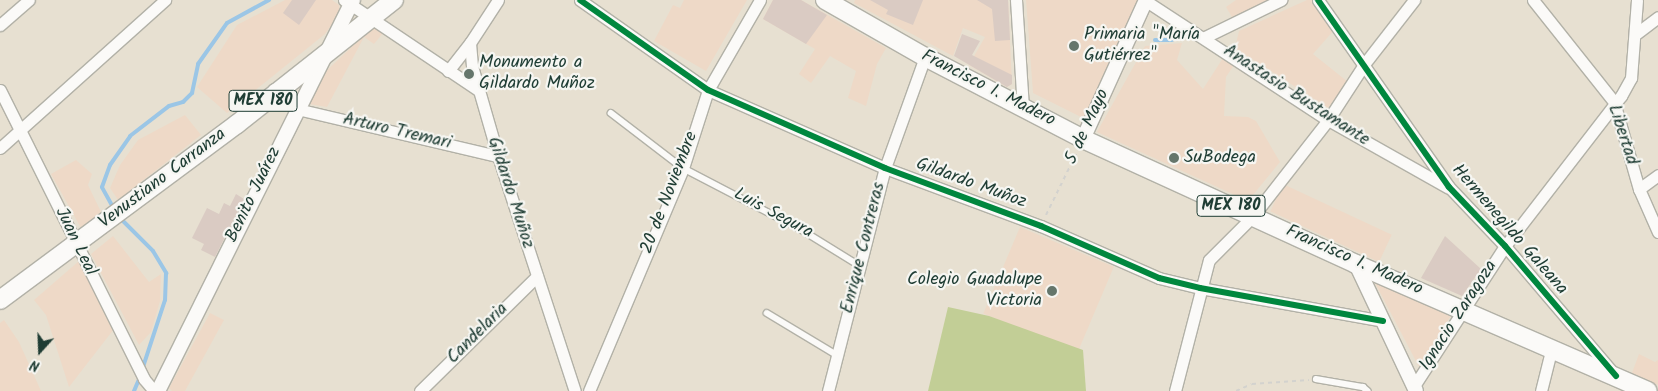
<!DOCTYPE html>
<html>
<head>
<meta charset="utf-8">
<style>
	body { margin:0 }
	#map { position:relative; width:1658px; height:391px; overflow:hidden; background:#e7e0d1; font-family:Kalam,sans-serif }
	div>[style] { position:absolute }
	[style*='--x'] { left:calc(var(--x)*1px); top:calc(var(--y)*1px); width:calc(var(--w)*1px); rotate:calc(var(--a)*1deg) }
	.built>* { inset:0; background:#eed9c7; transform-origin:0 0 }
	.green>* { inset:0; background:#c2ce96 }
	.stream>* { height:4px; margin:-2px; padding:0 2px; transform-origin:2px; border-radius:2px; background:#9bc6e6 }
	.building>* { inset:0; background:#dacbc3 }
	.path>* { height:2px; margin-top:-1px; transform-origin:0; background:repeating-linear-gradient(90deg,#d3d2ce 0 4px,transparent 0 8px) }
	.roads { filter:drop-shadow(1px 0 #b2b1a7) drop-shadow(-1px 0 #b2b1a7) drop-shadow(0 1px #b2b1a7) drop-shadow(0 -1px #b2b1a7) }
	.service>* { height:5.5px; margin:-2.75px; padding:0 2.75px; transform-origin:2.75px; border-radius:2.75px; background:#fbfaf8 }
	.minor>* { height:11px; margin:-5.5px; padding:0 5.5px; transform-origin:5.5px; border-radius:5.5px; background:#fbfaf8 }
	.tertiary>* { height:14px; margin:-7px; padding:0 7px; transform-origin:7px; border-radius:7px; background:#fbfaf8 }
	.primary>* { height:18px; margin:-9px; padding:0 9px; transform-origin:9px; border-radius:9px; background:#fbfaf8 }
	.cycleway>* { height:6px; margin:-3px; padding:0 3px; transform-origin:3px; border-radius:3px; background:#00873e }
	.dots>* { width:14px; height:14px; translate:-50% -50%; box-sizing:border-box; border:2px solid #f6f6f2; border-radius:50% }
	span { translate:-50% -50%; white-space:nowrap; text-align:center; line-height:1.15; -webkit-text-stroke:4.5px #f6f6f2; paint-order:stroke }
	.shield-label span { padding:1px 4px; background:#f6f6f2; border:1px solid; border-radius:4px; -webkit-text-stroke-width:0 }
	.shield-label { font-size:16px; color:#1f3d34; font-weight:700 }
	.poi-label { font-size:18px; color:#1f3d34 }
	.left { translate:0 -50%; text-align:left }
	.right { translate:-100% -50%; text-align:right }
	.street-label { font-size:18px; color:#1f3d34 }
	.north { position:absolute; left:15px; top:326px; width:50px; height:50px; -webkit-text-stroke:4px #f6f6f2; paint-order:stroke; rotate:200deg; font-size:14px; font-weight:700; line-height:20px; text-align:center; color:#1f3d34 }
	.north::after { content:''; display:block; margin:auto; width:18px; height:22px; background:#1f3d34; clip-path:polygon(50% 0,100% 100%,50% 72%,0 100%) }
</style>
</head>
<body>
<div id="map">
	<div class="built">
		<div style="clip-path:polygon(285px 0,332px 0,339px 5px,340px 13px,325px 34px,227px 113px,197px 87px,237px 25px)"></div>
		<div style="clip-path:polygon(684px 0,747px 0,706px 71px,654px 41px,673px 5px,680px 8px)"></div>
		<div style="clip-path:polygon(773px 0,801px 0,886px 48px,877px 64px,866px 106px,848px 98px,856px 71px,830px 56px,811px 83px,799px 74px,815px 49px,763px 19px)"></div>
		<div style="clip-path:polygon(855px 0,1008px 0,1012px 84px,1007px 87px,969px 65px,985px 37px,963px 28px,953px 56px,854px 3px)"></div>
		<div style="clip-path:polygon(1026px 0,1142px 0,1085px 119px,1033px 93px)"></div>
		<div style="clip-path:polygon(1236px 0,1281px 0,1235px 22px,1226px 7px)"></div>
		<div style="clip-path:polygon(1307px 0,1313px 0,1335px 29px,1313px 54px,1348px 82px,1328px 108px,1235px 48px,1239px 31px)"></div>
		<div style="clip-path:polygon(373px 27px,383px 33px,374px 44px,364px 37px,327px 107px,309px 104px,323px 74px)"></div>
		<div style="clip-path:polygon(1182px 43px,1177px 60px,1203px 89px,1223px 58px,1234px 65px,1226px 77px,1224px 116px,1248px 117px,1256px 121px,1280px 162px,1248px 201px,1097px 132px,1145px 46px)"></div>
		<div style="clip-path:polygon(185px 115px,201px 135px,118px 200px,110px 188px,120px 165px,138px 140px)"></div>
		<div style="clip-path:polygon(76px 160px,92px 174px,88px 185px,101px 212px,81px 228px,51px 174px)"></div>
		<div style="left:1283px;top:184px;width:120px;height:30px;rotate:25deg"></div>
		<div style="left:1020px;top:227px;width:102px;height:94px;rotate:23deg"></div>
		<div style="clip-path:polygon(113px 236px,149px 282px,161px 274px,160px 301px,151px 332px,139px 345px,91px 254px)"></div>
		<div style="clip-path:polygon(79px 261px,114px 329px,69px 387px,46px 315px,34px 300px)"></div>
		<div style="clip-path:polygon(1373px 279px,1452px 314px,1419px 367px)"></div>
		<div style="clip-path:polygon(210px 313px,224px 320px,185px 391px,172px 391px,169px 388px)"></div>
		<div style="clip-path:polygon(4px 320px,19px 342px,41px 391px,0 391px,0 323px)"></div>
		<div style="clip-path:polygon(1639px 354px,1655px 362px,1658px 360px,1658px 385px,1632px 373px)"></div>
	</div>
	<div class="green">
		<div style="clip-path:polygon(948px 307px,989px 316px,1083px 350px,1086px 391px,928px 391px)"></div>
	</div>
	<div class="stream">
		<div style="--x:1155;--y:40;--w:17;--a:0"></div>
		<div style="--x:114;--y:209;--w:25;--a:-119"></div>
		<div style="--x:102;--y:187;--w:23;--a:-70"></div>
		<div style="--x:110;--y:165;--w:35;--a:-55"></div>
		<div style="--x:130;--y:136;--w:49;--a:-37.6"></div>
		<div style="--x:169;--y:106;--w:15;--a:-16"></div>
		<div style="--x:183;--y:102;--w:13;--a:-45"></div>
		<div style="--x:192;--y:93;--w:30;--a:-78"></div>
		<div style="--x:198;--y:64;--w:50;--a:-54.7"></div>
		<div style="--x:227;--y:23;--w:48;--a:-28.7"></div>
		<div style="--x:119;--y:217;--w:48;--a:45"></div>
		<div style="--x:153;--y:251;--w:26;--a:59"></div>
		<div style="--x:166;--y:273;--w:27;--a:92"></div>
		<div style="--x:165;--y:300;--w:74;--a:108.2"></div>
		<div style="--x:134;--y:391;--w:15;--a:-67"></div>
	</div>
	<div class="building">
		<div style="clip-path:polygon(292px 0,316px 0,299px 25px,283px 13px)"></div>
		<div style="clip-path:polygon(773px 0,801px 0,827px 15px,806px 44px,763px 19px)"></div>
		<div style="clip-path:polygon(870px 0,923px 0,913px 25px,886px 14px,888px 10px)"></div>
		<div style="clip-path:polygon(977px 0,1008px 0,1010px 40px,995px 41px,992px 9px)"></div>
		<div style="clip-path:polygon(962px 34px,980px 41px,972px 55px,1012px 75px,1012px 84px,1007px 87px,954px 56px)"></div>
		<div style="clip-path:polygon(236px 194px,244px 199px,215px 257px,201px 250px,204px 244px,192px 238px,207px 208px,219px 214px,224px 203px,230px 206px)"></div>
		<div style="clip-path:polygon(1445px 236px,1481px 269px,1462px 296px,1421px 278px)"></div>
	</div>
	<div class="path">
		<div style="--x:1046;--y:215;--w:70;--a:-63.8"></div>
		<div style="--x:1236;--y:391;--w:17;--a:-24"></div>
		<div style="--x:1252;--y:384;--w:57;--a:-4"></div>
	</div>
	<div class="roads">
		<div class="service">
			<div style="--x:611;--y:113;--w:91;--a:37.4"></div>
			<div style="--x:683;--y:168;--w:134;--a:27.5"></div>
			<div style="--x:802;--y:230;--w:68;--a:31.8"></div>
			<div style="--x:767;--y:313;--w:82;--a:31"></div>
			<div style="--x:1316;--y:379;--w:48;--a:9.7"></div>
			<div style="--x:1363;--y:387;--w:6;--a:39"></div>
		</div>
		<div class="minor">
			<div style="--x:344;--y:0;--w:161;--a:33.9"></div>
			<div style="--x:498;--y:0;--w:51;--a:123.1"></div>
			<div style="--x:470;--y:43;--w:23;--a:85"></div>
			<div style="--x:472;--y:66;--w:94;--a:73.9"></div>
			<div style="--x:498;--y:156;--w:247;--a:71.9"></div>
			<div style="--x:580;--y:0;--w:156;--a:35.1"></div>
			<div style="--x:708;--y:90;--w:193;--a:23.8"></div>
			<div style="--x:885;--y:168;--w:166;--a:20.4"></div>
			<div style="--x:1041;--y:226;--w:129;--a:23.8"></div>
			<div style="--x:1159;--y:278;--w:42;--a:13.7"></div>
			<div style="--x:1200;--y:288;--w:186;--a:10.2"></div>
			<div style="--x:1016;--y:0;--w:107;--a:86.3"></div>
			<div style="--x:1318;--y:0;--w:228;--a:55"></div>
			<div style="--x:1449;--y:187;--w:81;--a:46.5"></div>
			<div style="--x:1505;--y:246;--w:168;--a:49.6"></div>
			<div style="--x:1533;--y:0;--w:130;--a:51.5"></div>
			<div style="--x:1614;--y:102;--w:91;--a:74"></div>
			<div style="--x:1639;--y:189;--w:47;--a:66.2"></div>
			<div style="--x:1146;--y:1;--w:217;--a:33.2"></div>
			<div style="--x:1328;--y:120;--w:137;--a:29.4"></div>
			<div style="--x:0;--y:25;--w:38;--a:-41"></div>
			<div style="--x:1637;--y:33;--w:26;--a:-37"></div>
			<div style="--x:1205;--y:37;--w:85;--a:-26"></div>
			<div style="--x:448;--y:71;--w:36;--a:-52"></div>
			<div style="--x:0;--y:90;--w:323;--a:63.5"></div>
			<div style="--x:144;--y:379;--w:16;--a:50"></div>
			<div style="--x:297;--y:109;--w:206;--a:13.2"></div>
			<div style="--x:0;--y:148;--w:222;--a:-41.9"></div>
			<div style="--x:1639;--y:189;--w:24;--a:-36"></div>
			<div style="--x:1414;--y:386;--w:167;--a:-57"></div>
			<div style="--x:1505;--y:246;--w:190;--a:-52.3"></div>
			<div style="--x:1621;--y:96;--w:21;--a:-61"></div>
			<div style="--x:1631;--y:78;--w:78;--a:-85.6"></div>
			<div style="--x:420;--y:391;--w:164;--a:-44.5"></div>
			<div style="--x:589;--y:391;--w:242;--a:-67.1"></div>
			<div style="--x:683;--y:168;--w:82;--a:-72.2"></div>
			<div style="--x:708;--y:90;--w:104;--a:-60"></div>
			<div style="--x:828;--y:391;--w:230;--a:-75.7"></div>
			<div style="--x:885;--y:168;--w:118;--a:-70.2"></div>
			<div style="--x:1175;--y:391;--w:135;--a:-75.5"></div>
			<div style="--x:1209;--y:260;--w:62;--a:-45"></div>
			<div style="--x:1253;--y:216;--w:122;--a:-52"></div>
			<div style="--x:1328;--y:120;--w:68;--a:-57"></div>
			<div style="--x:1365;--y:63;--w:80;--a:-52.1"></div>
			<div style="--x:1541;--y:391;--w:45;--a:-76"></div>
		</div>
		<div class="tertiary">
			<div style="--x:275;--y:91;--w:11;--a:22"></div>
			<div style="--x:285;--y:95;--w:18;--a:49"></div>
			<div style="--x:1083;--y:139;--w:153;--a:-65.6"></div>
			<div style="--x:1356;--y:264;--w:140;--a:64.7"></div>
			<div style="--x:158;--y:391;--w:437;--a:-63.5"></div>
		</div>
		<div class="primary">
			<div style="--x:825;--y:0;--w:115;--a:29.7"></div>
			<div style="--x:925;--y:57;--w:178;--a:27.4"></div>
			<div style="--x:1083;--y:139;--w:300;--a:24.6"></div>
			<div style="--x:1356;--y:264;--w:318;--a:23.5"></div>
			<div style="--x:0;--y:300;--w:295;--a:-36.6"></div>
			<div style="--x:237;--y:124;--w:200;--a:-38.3"></div>
		</div>
	</div>
	<div class="cycleway">
		<div style="--x:580;--y:0;--w:156;--a:35.1"></div>
		<div style="--x:708;--y:90;--w:193;--a:23.8"></div>
		<div style="--x:885;--y:168;--w:166;--a:20.4"></div>
		<div style="--x:1041;--y:226;--w:129;--a:23.8"></div>
		<div style="--x:1159;--y:278;--w:42;--a:13.7"></div>
		<div style="--x:1200;--y:288;--w:186;--a:10.2"></div>
		<div style="--x:1318;--y:0;--w:228;--a:55"></div>
		<div style="--x:1449;--y:187;--w:81;--a:46.5"></div>
		<div style="--x:1505;--y:246;--w:171;--a:49.5"></div>
	</div>
	<div class="dots">
		<div style="left:1074px;top:46px;background:#65766b"></div>
		<div style="left:469px;top:74px;background:#65766b"></div>
		<div style="left:1174px;top:158px;background:#65766b"></div>
		<div style="left:1052px;top:291px;background:#65766b"></div>
	</div>
	<div class="shield-label">
		<span style="left:263px;top:101px">MEX 180</span>
		<span style="left:1231px;top:206px">MEX 180</span>
	</div>
	<div class="poi-label">
		<span class="left" style="left:1084px;top:46px">Primaria "María<br>Gutiérrez"</span>
		<span class="left" style="left:479px;top:74px">Monumento a<br>Gildardo Muñoz</span>
		<span class="left" style="left:1184px;top:158px">SuBodega</span>
		<span class="right" style="left:1042px;top:291px">Colegio Guadalupe<br>Victoria</span>
	</div>
	<div class="street-label">
		<span style="left:988px;top:89px;rotate:27deg">Francisco I. Madero</span>
		<span style="left:1296px;top:96px;rotate:33deg">Anastasio Bustamante</span>
		<span style="left:1088px;top:127px;rotate:-65deg">5 de Mayo</span>
		<span style="left:397px;top:132px;rotate:13deg">Arturo Tremari</span>
		<span style="left:1622px;top:135px;rotate:72deg">Libertad</span>
		<span style="left:163px;top:179px;rotate:-37deg">Venustiano Carranza</span>
		<span style="left:971px;top:184px;rotate:20deg">Gildardo Muñoz</span>
		<span style="left:510px;top:193px;rotate:72deg">Gildardo Muñoz</span>
		<span style="left:670px;top:193px;rotate:-69deg">20 de Noviembre</span>
		<span style="left:254px;top:195px;rotate:-64deg">Benito Juárez</span>
		<span style="left:773px;top:214px;rotate:28deg">Luis Segura</span>
		<span style="left:1509px;top:230px;rotate:49deg">Hermenegildo Galeana</span>
		<span style="left:75px;top:242px;rotate:64deg">Juan Leal</span>
		<span style="left:864px;top:248px;rotate:-76deg">Enrique Contreras</span>
		<span style="left:1354px;top:261px;rotate:24deg">Francisco I. Madero</span>
		<span style="left:1459px;top:316px;rotate:-57deg">Ignacio Zaragoza</span>
		<span style="left:478px;top:334px;rotate:-45deg">Candelaria</span>
	</div>
	<div class="north">N</div>
</div>
</body>
</html>
